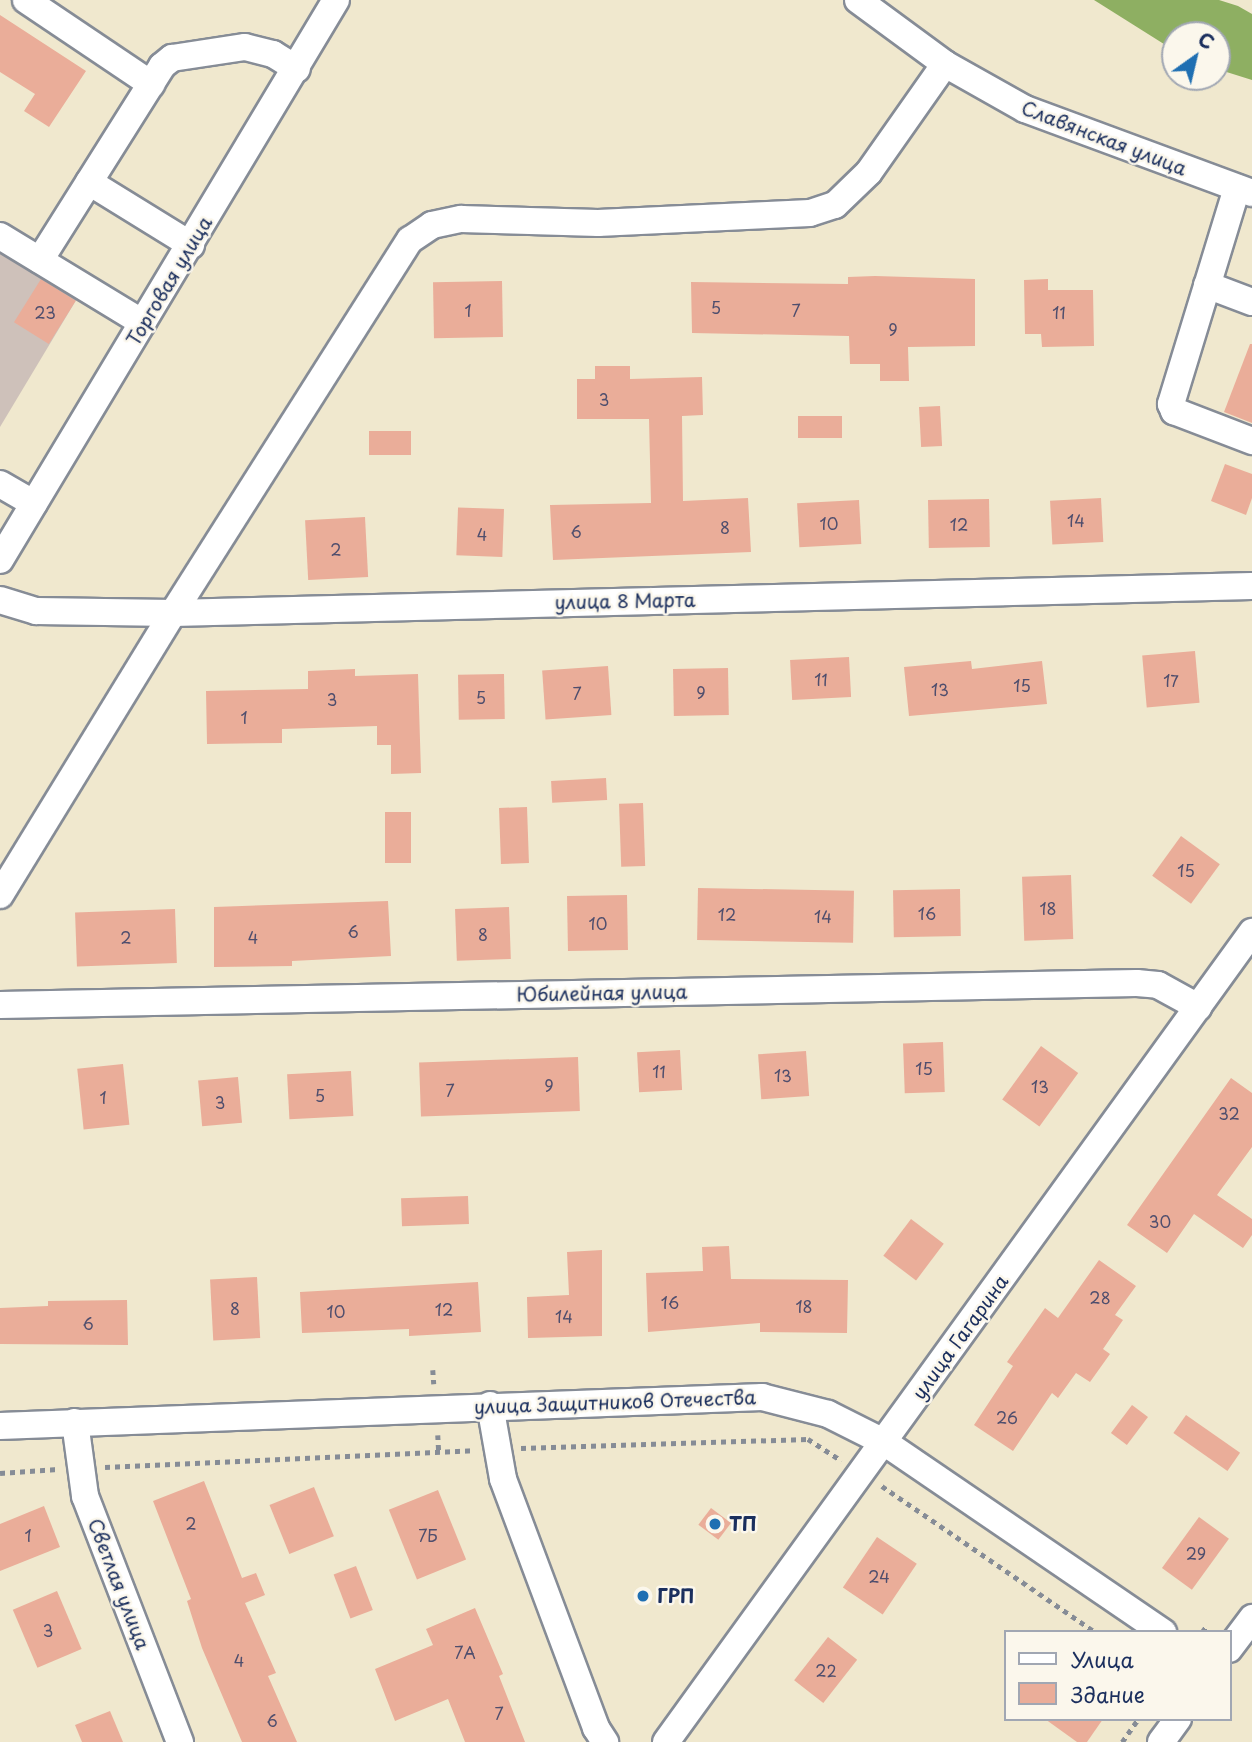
<!DOCTYPE html>
<html>
<head>
<meta charset="utf-8">
<style>
	body { margin:0 }
	#map { position:relative; width:1252px; height:1742px; overflow:hidden; background:#f0e8ce; font-family:"Playpen Sans",sans-serif }
	div>[style] { position:absolute }
	[style*='--x'] { left:calc(var(--x)*1px); top:calc(var(--y)*1px); width:calc(var(--w)*1px); rotate:calc(var(--a)*1deg) }
	.industrial>* { inset:0; background:#cec1ba }
	.forest>* { inset:0; background:#8eaf62 }
	.building>* { inset:0; background:#eaad99; transform-origin:0 0 }
	.path>* { height:4.5px; margin-top:-2.25px; transform-origin:0; background:repeating-linear-gradient(90deg,#868c96 0 5px,transparent 0 10px) }
	.roads { filter:drop-shadow(2px 0 #868c96) drop-shadow(-2px 0 #868c96) drop-shadow(0 2px #868c96) drop-shadow(0 -2px #868c96) }
	.minor>* { height:26px; margin:-13px; padding:0 13px; transform-origin:13px; border-radius:13px; background:#fff }
	.dots>* { width:19px; height:19px; translate:-50% -50%; box-sizing:border-box; border:4px solid #fbf7ec; border-radius:50% }
	span { translate:-50% -50%; white-space:nowrap; text-align:center; line-height:1.15; -webkit-text-stroke:5px #fbf7ec; paint-order:stroke }
	.number-label { font-size:16px; color:#4f4e6d }
	.number-label span { -webkit-text-stroke-width:0 }
	.street-label { font-size:19px; color:#1b2f5e }
	.poi-label { font-size:19px; color:#1b2f5e; font-weight:700 }
	.left { translate:0 -50%; text-align:left }
	.legend { position:absolute; left:1004px; top:1630px; width:228px; height:91px; box-sizing:border-box; background:#fbf7ec; border:2px solid #a1a7b3; margin:0; padding:9px 12px; list-style:none; font-size:21px; color:#1b2f5e }
	.legend li { display:flex; align-items:center; gap:14px; height:35px }
	.legend b { width:35px; border:2px solid #a1a7b3 }
	.north { position:absolute; left:1161px; top:21px; width:70px; height:70px; box-sizing:border-box; background:#fbf7ec; border:2px solid #a1a7b3; border-radius:50%; rotate:34deg; font-size:19px; font-weight:700; line-height:28px; text-align:center; color:#1b2f5e }
	.north::after { content:''; display:block; margin:auto; width:24px; height:32px; background:#1f6fb2; clip-path:polygon(50% 0,100% 100%,50% 72%,0 100%) }
</style>
</head>
<body>
<div id="map">
	<div class="industrial">
		<div style="clip-path:polygon(0 251px,78px 297px,0 427px)"></div>
	</div>
	<div class="forest">
		<div style="clip-path:polygon(1094px 0,1219px 0,1238px 6px,1252px 14px,1252px 80px,1217px 69px,1217px 35px,1175px 35px,1175px 51px)"></div>
	</div>
	<div class="building">
		<div style="clip-path:polygon(0 15px,86px 71px,49px 127px,24px 111px,35px 94px,0 72px)"></div>
		<div style="clip-path:polygon(875px 276px,975px 279px,975px 346px,908px 347px,909px 381px,880px 381px,880px 364px,850px 364px,849px 336px,692px 333px,691px 282px,848px 284px,848px 277px)"></div>
		<div style="left:41px;top:279px;width:41px;height:51px;rotate:32deg"></div>
		<div style="clip-path:polygon(1048px 279px,1048px 290px,1093px 290px,1094px 346px,1042px 347px,1041px 334px,1025px 334px,1024px 280px)"></div>
		<div style="left:502px;top:281px;width:56px;height:69px;rotate:89deg"></div>
		<div style="clip-path:polygon(1250px 344px,1252px 344px,1252px 423px,1224px 412px)"></div>
		<div style="clip-path:polygon(595px 366px,630px 366px,630px 379px,702px 377px,703px 415px,682px 416px,683px 501px,748px 498px,751px 552px,553px 560px,550px 505px,651px 503px,649px 419px,577px 419px,577px 379px,595px 379px)"></div>
		<div style="left:940px;top:406px;width:40px;height:21px;rotate:87deg"></div>
		<div style="left:842px;top:416px;width:22px;height:44px;rotate:90deg"></div>
		<div style="left:411px;top:431px;width:24px;height:42px;rotate:90deg"></div>
		<div style="clip-path:polygon(1225px 464px,1252px 474px,1252px 498px,1246px 515px,1211px 501px)"></div>
		<div style="left:1101px;top:498px;width:44px;height:51px;rotate:87deg"></div>
		<div style="left:989px;top:499px;width:48px;height:61px;rotate:89deg"></div>
		<div style="left:859px;top:500px;width:44px;height:62px;rotate:87deg"></div>
		<div style="left:504px;top:509px;width:48px;height:46px;rotate:92deg"></div>
		<div style="left:365px;top:517px;width:60px;height:60px;rotate:87deg"></div>
		<div style="left:1195px;top:651px;width:52px;height:53px;rotate:85deg"></div>
		<div style="left:849px;top:657px;width:40px;height:59px;rotate:87deg"></div>
		<div style="clip-path:polygon(971px 661px,972px 669px,1042px 661px,1047px 704px,909px 716px,904px 667px)"></div>
		<div style="left:608px;top:666px;width:49px;height:66px;rotate:86deg"></div>
		<div style="left:728px;top:668px;width:47px;height:55px;rotate:89deg"></div>
		<div style="clip-path:polygon(355px 669px,355px 676px,418px 674px,421px 773px,391px 774px,391px 745px,377px 745px,377px 726px,282px 729px,282px 743px,207px 744px,206px 691px,308px 689px,308px 671px)"></div>
		<div style="left:504px;top:674px;width:45px;height:46px;rotate:89deg"></div>
		<div style="left:606px;top:778px;width:22px;height:55px;rotate:87deg"></div>
		<div style="left:643px;top:803px;width:63px;height:24px;rotate:88deg"></div>
		<div style="left:527px;top:807px;width:56px;height:28px;rotate:88deg"></div>
		<div style="left:385px;top:812px;width:26px;height:51px"></div>
		<div style="left:1181px;top:836px;width:48px;height:49px;rotate:36deg"></div>
		<div style="left:1071px;top:875px;width:64px;height:49px;rotate:88deg"></div>
		<div style="left:698px;top:888px;width:156px;height:52px;rotate:1deg"></div>
		<div style="left:960px;top:889px;width:47px;height:67px;rotate:89deg"></div>
		<div style="left:627px;top:895px;width:55px;height:60px;rotate:89deg"></div>
		<div style="clip-path:polygon(388px 901px,391px 956px,292px 961px,292px 966px,214px 967px,214px 907px)"></div>
		<div style="left:509px;top:907px;width:52px;height:54px;rotate:88deg"></div>
		<div style="left:175px;top:909px;width:54px;height:100px;rotate:88deg"></div>
		<div style="left:943px;top:1042px;width:50px;height:40px;rotate:88deg"></div>
		<div style="left:1041px;top:1046px;width:46px;height:66px;rotate:36deg"></div>
		<div style="left:680px;top:1050px;width:40px;height:43px;rotate:87deg"></div>
		<div style="left:806px;top:1051px;width:45px;height:48px;rotate:86deg"></div>
		<div style="left:578px;top:1057px;width:54px;height:159px;rotate:88deg"></div>
		<div style="left:123px;top:1064px;width:61px;height:46px;rotate:84deg"></div>
		<div style="left:351px;top:1071px;width:45px;height:64px;rotate:87deg"></div>
		<div style="left:238px;top:1077px;width:46px;height:40px;rotate:85deg"></div>
		<div style="clip-path:polygon(1231px 1078px,1252px 1093px,1252px 1147px,1217px 1195px,1252px 1219px,1252px 1235px,1243px 1248px,1194px 1214px,1167px 1253px,1127px 1225px)"></div>
		<div style="left:468px;top:1196px;width:28px;height:67px;rotate:88deg"></div>
		<div style="left:911px;top:1219px;width:41px;height:46px;rotate:37deg"></div>
		<div style="clip-path:polygon(729px 1246px,731px 1279px,848px 1280px,847px 1333px,760px 1332px,760px 1323px,648px 1332px,646px 1273px,703px 1271px,702px 1247px)"></div>
		<div style="clip-path:polygon(602px 1250px,602px 1336px,528px 1338px,527px 1297px,569px 1295px,567px 1252px)"></div>
		<div style="clip-path:polygon(1099px 1260px,1136px 1286px,1115px 1315px,1123px 1320px,1103px 1349px,1110px 1354px,1090px 1382px,1076px 1373px,1058px 1398px,1052px 1393px,1013px 1451px,974px 1425px,1013px 1366px,1007px 1362px,1045px 1308px,1058px 1318px)"></div>
		<div style="left:257px;top:1277px;width:61px;height:47px;rotate:87deg"></div>
		<div style="clip-path:polygon(478px 1282px,481px 1332px,409px 1336px,409px 1329px,302px 1333px,300px 1292px)"></div>
		<div style="clip-path:polygon(127px 1300px,128px 1345px,0 1344px,0 1308px,48px 1306px,48px 1301px)"></div>
		<div style="left:1132px;top:1405px;width:20px;height:35px;rotate:37deg"></div>
		<div style="left:1186px;top:1415px;width:66px;height:22px;rotate:35deg"></div>
		<div style="clip-path:polygon(204px 1481px,242px 1578px,256px 1573px,265px 1595px,245px 1603px,276px 1673px,268px 1676px,297px 1742px,242px 1742px,202px 1648px,187px 1601px,191px 1599px,153px 1501px)"></div>
		<div style="left:314px;top:1487px;width:53px;height:48px;rotate:68deg"></div>
		<div style="left:438px;top:1490px;width:75px;height:53px;rotate:68deg"></div>
		<div style="clip-path:polygon(44px 1506px,60px 1547px,0 1571px,0 1524px)"></div>
		<div style="left:711px;top:1508px;width:25px;height:21px;rotate:37deg"></div>
		<div style="left:1199px;top:1517px;width:37px;height:63px;rotate:36deg"></div>
		<div style="left:877px;top:1537px;width:48px;height:61px;rotate:34deg"></div>
		<div style="left:356px;top:1566px;width:47px;height:24px;rotate:69deg"></div>
		<div style="left:57px;top:1591px;width:63px;height:48px;rotate:67deg"></div>
		<div style="clip-path:polygon(475px 1608px,503px 1674px,499px 1676px,525px 1742px,465px 1742px,448px 1699px,395px 1721px,375px 1669px,433px 1645px,426px 1629px)"></div>
		<div style="left:828px;top:1637px;width:37px;height:55px;rotate:38deg"></div>
		<div style="clip-path:polygon(110px 1711px,123px 1742px,82px 1742px,75px 1725px)"></div>
		<div style="clip-path:polygon(1045px 1719px,1103px 1719px,1087px 1742px,1077px 1742px)"></div>
	</div>
	<div class="path">
		<div style="--x:433;--y:1370;--w:14;--a:86"></div>
		<div style="--x:438;--y:1435;--w:17;--a:87"></div>
		<div style="--x:521;--y:1448;--w:287;--a:-1.8"></div>
		<div style="--x:808;--y:1439;--w:40;--a:32.9"></div>
		<div style="--x:105;--y:1467;--w:369;--a:-2.6"></div>
		<div style="--x:0;--y:1473;--w:58;--a:-3.9"></div>
		<div style="--x:882;--y:1486;--w:258;--a:34.4"></div>
		<div style="--x:1202;--y:1632;--w:9;--a:-54"></div>
		<div style="--x:1122;--y:1742;--w:28;--a:-55"></div>
	</div>
	<div class="roads">
		<div class="minor">
			<div style="--x:26;--y:0;--w:151;--a:33.9"></div>
			<div style="--x:858;--y:0;--w:108;--a:36.3"></div>
			<div style="--x:945;--y:64;--w:92;--a:29.4"></div>
			<div style="--x:1025;--y:109;--w:242;--a:20.3"></div>
			<div style="--x:89;--y:182;--w:120;--a:31.7"></div>
			<div style="--x:1237;--y:188;--w:226;--a:107"></div>
			<div style="--x:1171;--y:404;--w:8;--a:67"></div>
			<div style="--x:1174;--y:411;--w:84;--a:21"></div>
			<div style="--x:0;--y:236;--w:167;--a:31.3"></div>
			<div style="--x:40;--y:260;--w:229;--a:-57.8"></div>
			<div style="--x:162;--y:66;--w:13;--a:-39"></div>
			<div style="--x:172;--y:58;--w:74;--a:-8.6"></div>
			<div style="--x:245;--y:47;--w:29;--a:14"></div>
			<div style="--x:273;--y:54;--w:28;--a:32"></div>
			<div style="--x:1207;--y:285;--w:48;--a:20.7"></div>
			<div style="--x:0;--y:484;--w:39;--a:30"></div>
			<div style="--x:0;--y:560;--w:653;--a:-59.04"></div>
			<div style="--x:0;--y:600;--w:38;--a:17"></div>
			<div style="--x:36;--y:611;--w:137;--a:0.8"></div>
			<div style="--x:173;--y:613;--w:1079;--a:-1.43"></div>
			<div style="--x:0;--y:895;--w:331;--a:-58.5"></div>
			<div style="--x:173;--y:613;--w:442;--a:-57.6"></div>
			<div style="--x:410;--y:240;--w:27;--a:-34"></div>
			<div style="--x:432;--y:225;--w:30;--a:-12"></div>
			<div style="--x:461;--y:219;--w:137;--a:1.7"></div>
			<div style="--x:598;--y:223;--w:212;--a:-2.7"></div>
			<div style="--x:810;--y:213;--w:26;--a:-18"></div>
			<div style="--x:835;--y:205;--w:47;--a:-44.1"></div>
			<div style="--x:869;--y:172;--w:132;--a:-54.9"></div>
			<div style="--x:0;--y:1005;--w:1137;--a:-1.11"></div>
			<div style="--x:1137;--y:983;--w:21;--a:5"></div>
			<div style="--x:1158;--y:985;--w:46;--a:28.8"></div>
			<div style="--x:490;--y:1405;--w:75;--a:80"></div>
			<div style="--x:503;--y:1479;--w:266;--a:69.5"></div>
			<div style="--x:596;--y:1728;--w:17;--a:57"></div>
			<div style="--x:75;--y:1422;--w:75;--a:82.3"></div>
			<div style="--x:85;--y:1496;--w:264;--a:68.9"></div>
			<div style="--x:0;--y:1426;--w:763;--a:-2.18"></div>
			<div style="--x:762;--y:1397;--w:68;--a:14.4"></div>
			<div style="--x:828;--y:1414;--w:63;--a:26.6"></div>
			<div style="--x:884;--y:1442;--w:338;--a:34.3"></div>
			<div style="--x:1229;--y:1649;--w:39;--a:-53"></div>
			<div style="--x:666;--y:1742;--w:1000;--a:-54.12"></div>
			<div style="--x:1161;--y:1742;--w:29;--a:-54"></div>
		</div>
	</div>
	<div class="dots">
		<div style="left:715px;top:1524px;background:#1f6fb2"></div>
		<div style="left:643px;top:1596px;background:#1f6fb2"></div>
	</div>
	<div class="number-label">
		<span style="left:716px;top:307px">5</span>
		<span style="left:468px;top:310px">1</span>
		<span style="left:796px;top:310px">7</span>
		<span style="left:45px;top:312px">23</span>
		<span style="left:1059px;top:312px">11</span>
		<span style="left:893px;top:329px">9</span>
		<span style="left:604px;top:399px">3</span>
		<span style="left:1076px;top:520px">14</span>
		<span style="left:829px;top:523px">10</span>
		<span style="left:959px;top:524px">12</span>
		<span style="left:725px;top:527px">8</span>
		<span style="left:576px;top:531px">6</span>
		<span style="left:482px;top:534px">4</span>
		<span style="left:336px;top:549px">2</span>
		<span style="left:821px;top:679px">11</span>
		<span style="left:1171px;top:680px">17</span>
		<span style="left:1022px;top:685px">15</span>
		<span style="left:940px;top:689px">13</span>
		<span style="left:701px;top:692px">9</span>
		<span style="left:577px;top:693px">7</span>
		<span style="left:481px;top:697px">5</span>
		<span style="left:332px;top:699px">3</span>
		<span style="left:244px;top:717px">1</span>
		<span style="left:1186px;top:870px">15</span>
		<span style="left:1048px;top:908px">18</span>
		<span style="left:927px;top:913px">16</span>
		<span style="left:727px;top:914px">12</span>
		<span style="left:823px;top:916px">14</span>
		<span style="left:598px;top:923px">10</span>
		<span style="left:353px;top:931px">6</span>
		<span style="left:483px;top:934px">8</span>
		<span style="left:126px;top:937px">2</span>
		<span style="left:253px;top:937px">4</span>
		<span style="left:924px;top:1068px">15</span>
		<span style="left:659px;top:1071px">11</span>
		<span style="left:783px;top:1075px">13</span>
		<span style="left:549px;top:1085px">9</span>
		<span style="left:1040px;top:1086px">13</span>
		<span style="left:450px;top:1090px">7</span>
		<span style="left:320px;top:1095px">5</span>
		<span style="left:103px;top:1097px">1</span>
		<span style="left:220px;top:1102px">3</span>
		<span style="left:1229px;top:1113px">32</span>
		<span style="left:1160px;top:1221px">30</span>
		<span style="left:1100px;top:1297px">28</span>
		<span style="left:670px;top:1302px">16</span>
		<span style="left:804px;top:1306px">18</span>
		<span style="left:235px;top:1308px">8</span>
		<span style="left:444px;top:1309px">12</span>
		<span style="left:336px;top:1311px">10</span>
		<span style="left:564px;top:1316px">14</span>
		<span style="left:88px;top:1323px">6</span>
		<span style="left:1007px;top:1417px">26</span>
		<span style="left:191px;top:1523px">2</span>
		<span style="left:28px;top:1535px">1</span>
		<span style="left:428px;top:1535px">7Б</span>
		<span style="left:1196px;top:1553px">29</span>
		<span style="left:879px;top:1576px">24</span>
		<span style="left:48px;top:1630px">3</span>
		<span style="left:465px;top:1652px">7А</span>
		<span style="left:239px;top:1660px">4</span>
		<span style="left:826px;top:1670px">22</span>
		<span style="left:499px;top:1713px">7</span>
		<span style="left:272px;top:1720px">6</span>
	</div>
	<div class="street-label">
		<span style="left:1104px;top:138px;rotate:21deg">Славянская улица</span>
		<span style="left:169px;top:281px;rotate:-59deg">Торговая улица</span>
		<span style="left:625px;top:601px;rotate:-1deg">улица 8 Марта</span>
		<span style="left:602px;top:993px;rotate:-1deg">Юбилейная улица</span>
		<span style="left:960px;top:1337px;rotate:-54deg">улица Гагарина</span>
		<span style="left:615px;top:1402px;rotate:-2deg">улица Защитников Отечества</span>
		<span style="left:119px;top:1584px;rotate:69deg">Светлая улица</span>
	</div>
	<div class="poi-label">
		<span class="left" style="left:729px;top:1524px">ТП</span>
		<span class="left" style="left:657px;top:1596px">ГРП</span>
	</div>
	<ul class="legend">
	<li><b style="height:9px;background:#fff"></b>Улица</li>
	<li><b style="height:19px;background:#eaad99"></b>Здание</li>
	</ul>
	<div class="north">С</div>
</div>
</body>
</html>
